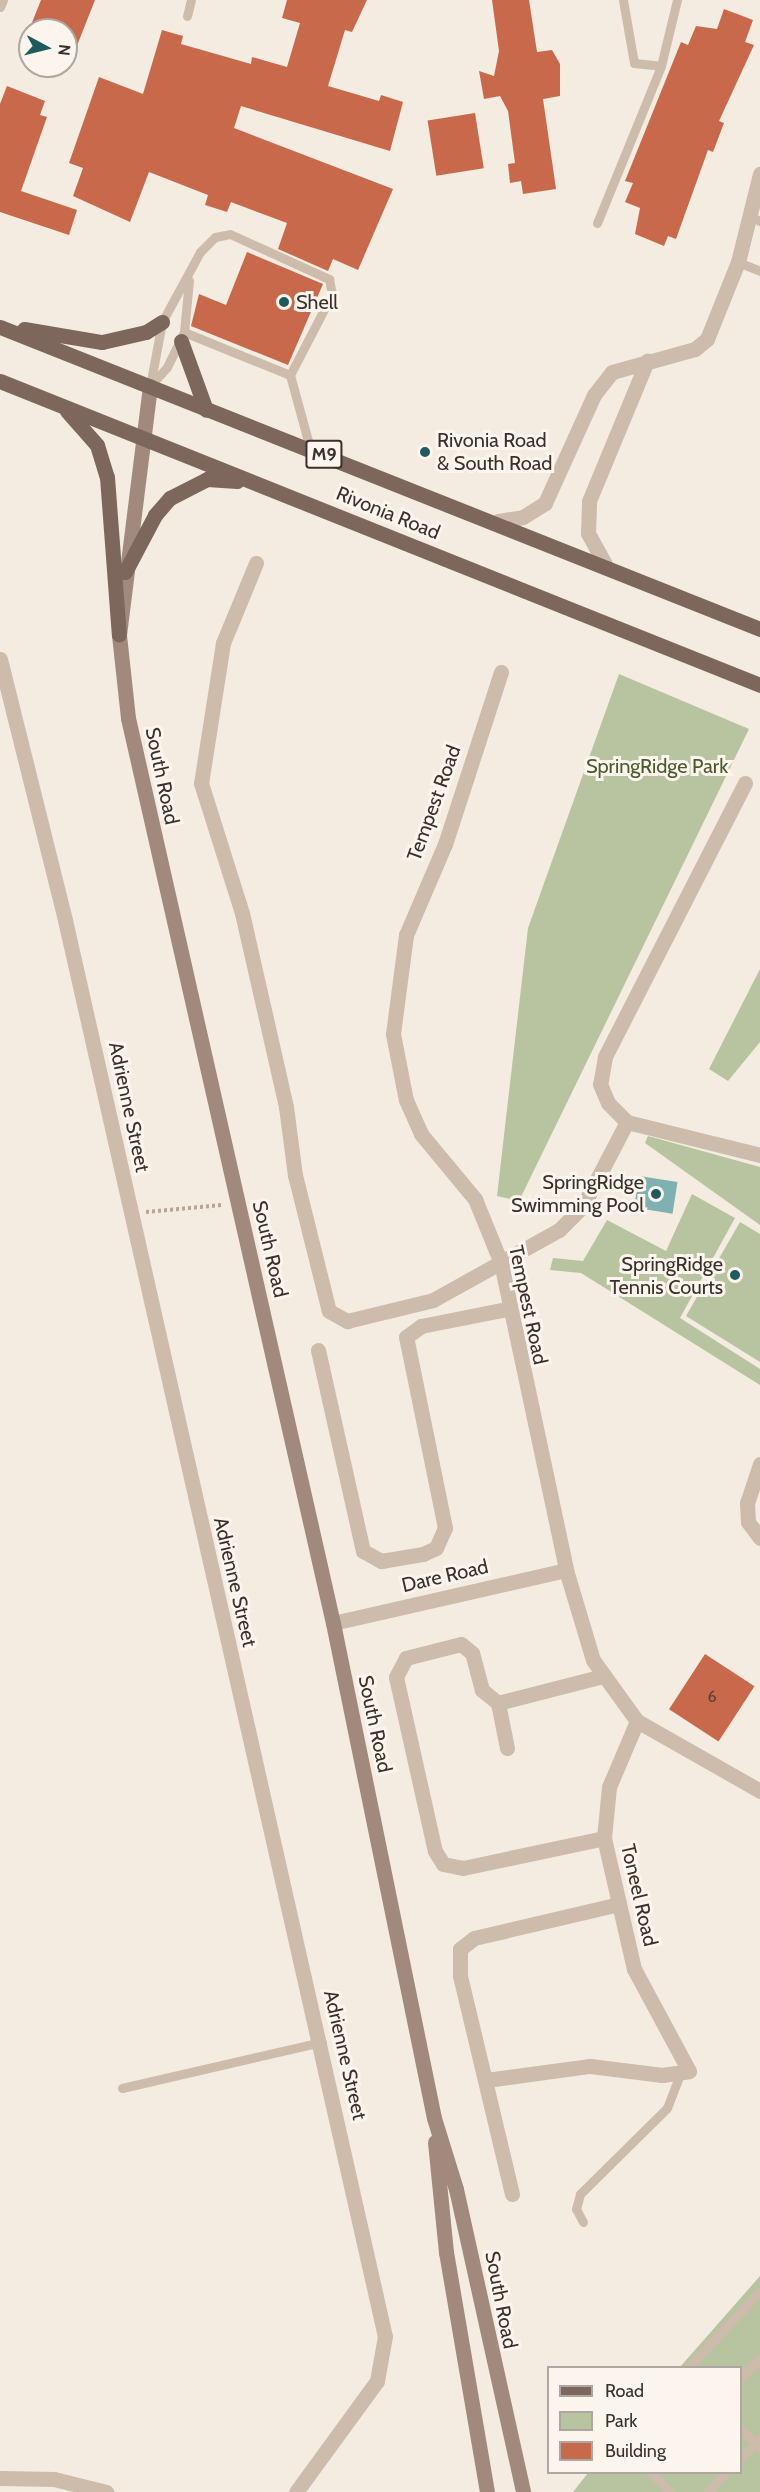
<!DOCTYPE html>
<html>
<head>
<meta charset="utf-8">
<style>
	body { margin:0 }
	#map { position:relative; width:760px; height:2492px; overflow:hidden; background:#f4ebe1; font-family:Cabin,sans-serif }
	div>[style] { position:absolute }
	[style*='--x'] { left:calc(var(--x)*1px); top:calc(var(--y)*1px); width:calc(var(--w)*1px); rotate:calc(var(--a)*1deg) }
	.green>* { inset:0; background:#b8c4a0 }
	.water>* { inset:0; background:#7fb0b2; transform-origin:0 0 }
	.building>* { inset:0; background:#c8694b; transform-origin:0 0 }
	.path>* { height:4px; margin-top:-2px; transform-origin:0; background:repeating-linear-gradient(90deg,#b9a596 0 3px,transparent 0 6px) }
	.lane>* { height:9px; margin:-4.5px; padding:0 4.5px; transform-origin:4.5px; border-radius:4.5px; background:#cdbbac }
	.street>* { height:15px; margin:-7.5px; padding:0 7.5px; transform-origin:7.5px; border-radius:7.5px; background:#cdbbac }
	.secondary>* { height:15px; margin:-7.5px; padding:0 7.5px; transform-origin:7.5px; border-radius:7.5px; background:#a18a7d }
	.primary>* { height:15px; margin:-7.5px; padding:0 7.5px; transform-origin:7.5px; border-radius:7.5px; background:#7d675c }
	.dots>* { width:16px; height:16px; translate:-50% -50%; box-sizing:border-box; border:3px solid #fbf5ee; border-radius:50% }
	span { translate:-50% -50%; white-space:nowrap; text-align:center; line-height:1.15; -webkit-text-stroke:6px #fbf5ee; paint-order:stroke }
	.number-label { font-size:16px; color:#5e3e33 }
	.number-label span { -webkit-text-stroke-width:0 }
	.shield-label span { padding:2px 4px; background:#fbf5ee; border:2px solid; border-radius:4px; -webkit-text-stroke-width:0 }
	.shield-label { font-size:18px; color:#3b302b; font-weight:700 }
	.poi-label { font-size:20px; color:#3b302b }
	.left { translate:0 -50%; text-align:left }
	.right { translate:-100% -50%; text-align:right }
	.street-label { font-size:20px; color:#3b302b }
	.park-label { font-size:20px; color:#4a5a2e }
	.legend { position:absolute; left:547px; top:2366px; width:195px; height:108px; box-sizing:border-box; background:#fbf5ee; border:2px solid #aea6a0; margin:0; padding:8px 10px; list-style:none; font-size:18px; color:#3b302b }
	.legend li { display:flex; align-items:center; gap:12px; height:30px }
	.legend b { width:30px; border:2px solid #aea6a0 }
	.north { position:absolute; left:18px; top:18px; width:60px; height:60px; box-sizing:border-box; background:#fbf5ee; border:2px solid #aea6a0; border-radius:50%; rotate:97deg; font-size:16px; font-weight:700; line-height:24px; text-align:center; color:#3b302b }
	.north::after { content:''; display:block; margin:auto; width:21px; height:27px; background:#1f5a5e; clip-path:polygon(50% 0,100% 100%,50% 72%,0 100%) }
</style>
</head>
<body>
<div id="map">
	<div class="green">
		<div style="clip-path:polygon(619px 674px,749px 729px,519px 1201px,497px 1196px,528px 928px)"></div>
		<div style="clip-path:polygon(760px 969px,760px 1042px,728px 1081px,709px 1069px)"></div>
		<div style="clip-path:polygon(648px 1136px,760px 1167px,760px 1225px,645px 1143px)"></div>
		<div style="clip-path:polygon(692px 1194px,735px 1218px,680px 1318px,760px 1369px,760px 1385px,581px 1273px,550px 1270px,553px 1258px,583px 1261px,607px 1220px,666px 1251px)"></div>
		<div style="clip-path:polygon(740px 1222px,760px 1234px,760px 1362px,686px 1316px)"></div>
		<div style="clip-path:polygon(760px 2276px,760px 2492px,573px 2492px,588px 2473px,740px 2472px,740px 2368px,680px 2367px)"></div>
	</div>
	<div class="water">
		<div style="left:639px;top:1176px;width:39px;height:32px;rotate:9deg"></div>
	</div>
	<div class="building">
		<div style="clip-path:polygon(41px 0,95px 0,67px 71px,66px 30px,29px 30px)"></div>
		<div style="clip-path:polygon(287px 0,367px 0,352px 32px,345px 30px,328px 86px,379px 101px,381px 95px,403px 102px,390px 151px,241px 106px,234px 128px,393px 189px,358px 270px,333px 259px,328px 271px,278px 249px,287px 223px,231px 202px,227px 212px,205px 205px,208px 195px,149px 172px,130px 222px,73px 196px,83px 168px,69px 163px,99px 77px,143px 94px,162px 30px,183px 36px,181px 44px,251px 64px,252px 57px,287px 67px,300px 23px,282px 18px)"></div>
		<div style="clip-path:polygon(492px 0,529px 0,537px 52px,552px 50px,560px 64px,560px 96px,543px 99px,556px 189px,523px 194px,521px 181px,510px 183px,508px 164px,515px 163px,508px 111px,500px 96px,484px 99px,479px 71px,494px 76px,499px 51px)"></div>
		<div style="clip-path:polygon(724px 9px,753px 20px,745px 42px,754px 45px,719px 121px,724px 123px,713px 152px,708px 150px,676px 239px,668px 236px,664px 246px,635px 234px,640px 208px,625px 202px,633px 183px,625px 181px,681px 42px,688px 45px,696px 26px,717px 29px)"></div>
		<div style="clip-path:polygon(7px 86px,45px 101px,40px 115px,47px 117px,21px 191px,77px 210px,69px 235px,0 212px,0 104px)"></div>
		<div style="left:475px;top:113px;width:56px;height:48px;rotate:81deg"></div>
		<div style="clip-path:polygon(247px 252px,323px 284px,288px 365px,191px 326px,199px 294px,226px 305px)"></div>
		<div style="left:705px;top:1654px;width:59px;height:66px;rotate:33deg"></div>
	</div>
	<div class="path">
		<div style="--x:146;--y:1212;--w:76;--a:-5.3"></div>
	</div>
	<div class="lane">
		<div style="--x:623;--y:0;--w:64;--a:80.1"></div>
		<div style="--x:634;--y:63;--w:27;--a:6"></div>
		<div style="--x:0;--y:7;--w:8;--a:-67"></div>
		<div style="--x:187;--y:16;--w:16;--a:-76"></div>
		<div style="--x:751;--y:217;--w:10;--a:24"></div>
		<div style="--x:597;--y:223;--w:170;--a:-67.8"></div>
		<div style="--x:661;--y:66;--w:68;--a:-76.4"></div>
		<div style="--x:738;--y:262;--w:24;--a:22"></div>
		<div style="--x:184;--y:332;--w:114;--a:22.1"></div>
		<div style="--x:150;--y:386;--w:65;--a:-79.4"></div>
		<div style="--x:162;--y:322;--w:80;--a:-61.5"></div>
		<div style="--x:200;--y:252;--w:21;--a:-45"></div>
		<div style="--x:215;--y:237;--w:15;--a:-11"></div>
		<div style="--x:230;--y:234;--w:109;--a:24.4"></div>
		<div style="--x:329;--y:279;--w:15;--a:79"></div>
		<div style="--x:332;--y:294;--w:91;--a:117.4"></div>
		<div style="--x:290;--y:375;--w:76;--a:74.7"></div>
		<div style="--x:150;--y:386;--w:25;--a:-48"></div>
		<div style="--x:167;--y:367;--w:39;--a:-64"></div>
		<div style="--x:184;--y:332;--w:52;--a:-84.5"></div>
		<div style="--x:122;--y:2088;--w:205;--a:-13"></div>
		<div style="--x:583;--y:2222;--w:15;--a:-118"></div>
		<div style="--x:576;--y:2209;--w:16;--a:-75"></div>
		<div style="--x:580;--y:2194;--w:122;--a:-44.7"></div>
		<div style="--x:667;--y:2108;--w:39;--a:-69"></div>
		<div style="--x:688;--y:2368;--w:105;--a:-46.9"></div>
		<div style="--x:740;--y:2378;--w:28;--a:-45"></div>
		<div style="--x:740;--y:2429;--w:21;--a:41"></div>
		<div style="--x:756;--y:2443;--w:6;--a:-45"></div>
		<div style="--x:740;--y:2458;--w:22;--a:-43"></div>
		<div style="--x:756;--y:2443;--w:7;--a:56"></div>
		<div style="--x:650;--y:2472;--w:28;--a:45"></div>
		<div style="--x:707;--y:2492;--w:28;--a:-46"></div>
	</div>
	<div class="street">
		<div style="--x:498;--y:521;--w:25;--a:-9"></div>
		<div style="--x:523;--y:517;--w:26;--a:-32"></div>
		<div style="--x:545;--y:503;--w:119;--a:-65.6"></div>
		<div style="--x:594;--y:395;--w:29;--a:-52"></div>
		<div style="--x:612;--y:372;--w:86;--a:-15.5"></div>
		<div style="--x:695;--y:349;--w:16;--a:-40"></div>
		<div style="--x:707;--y:339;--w:83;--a:-68.1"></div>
		<div style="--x:738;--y:262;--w:91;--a:-76"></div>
		<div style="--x:256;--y:563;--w:87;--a:112.4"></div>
		<div style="--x:223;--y:643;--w:142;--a:98.9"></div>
		<div style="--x:201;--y:783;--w:136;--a:72.5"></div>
		<div style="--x:242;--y:913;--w:199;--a:77.2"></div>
		<div style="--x:286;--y:1107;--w:69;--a:82.5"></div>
		<div style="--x:295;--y:1175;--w:140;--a:76"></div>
		<div style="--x:329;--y:1311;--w:21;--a:29"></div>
		<div style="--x:347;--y:1321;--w:89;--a:-13.7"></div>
		<div style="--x:433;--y:1300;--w:144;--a:-29.1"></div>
		<div style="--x:559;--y:1230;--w:34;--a:-45"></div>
		<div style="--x:583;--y:1206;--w:95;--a:-62.4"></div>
		<div style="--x:605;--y:564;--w:35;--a:-119"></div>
		<div style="--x:588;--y:533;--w:32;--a:-88"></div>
		<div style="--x:589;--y:501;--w:152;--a:-67.5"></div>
		<div style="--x:0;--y:659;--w:269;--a:76"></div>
		<div style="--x:65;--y:920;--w:1452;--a:77.27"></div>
		<div style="--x:385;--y:2336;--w:46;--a:100.1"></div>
		<div style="--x:377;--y:2381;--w:137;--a:126.1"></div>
		<div style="--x:501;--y:672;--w:181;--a:108"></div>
		<div style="--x:445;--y:844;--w:99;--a:113.2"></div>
		<div style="--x:406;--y:935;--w:100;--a:97.5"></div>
		<div style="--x:393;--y:1034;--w:67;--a:78.9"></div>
		<div style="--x:406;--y:1100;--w:37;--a:66"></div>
		<div style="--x:421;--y:1134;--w:85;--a:50.3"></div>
		<div style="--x:475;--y:1199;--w:69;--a:67.9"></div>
		<div style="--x:501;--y:1263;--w:314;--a:78"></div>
		<div style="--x:566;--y:1570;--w:94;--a:73.3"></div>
		<div style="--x:593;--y:1660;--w:75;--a:54.2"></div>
		<div style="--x:637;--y:1721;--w:142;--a:29.6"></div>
		<div style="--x:745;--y:783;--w:308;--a:117.1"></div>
		<div style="--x:605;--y:1057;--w:27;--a:100"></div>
		<div style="--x:600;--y:1084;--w:21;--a:67"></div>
		<div style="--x:608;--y:1103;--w:27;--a:45"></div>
		<div style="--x:627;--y:1122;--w:137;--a:13.9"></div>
		<div style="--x:318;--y:1350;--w:206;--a:77.4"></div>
		<div style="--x:363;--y:1551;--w:21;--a:29"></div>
		<div style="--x:381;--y:1561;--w:43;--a:-9.5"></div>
		<div style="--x:423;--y:1554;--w:14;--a:-25"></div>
		<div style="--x:436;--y:1548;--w:22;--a:-66"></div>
		<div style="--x:445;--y:1528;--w:195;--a:-101.5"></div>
		<div style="--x:406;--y:1337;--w:19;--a:-36"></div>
		<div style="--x:421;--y:1326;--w:88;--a:-11.2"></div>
		<div style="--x:760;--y:1464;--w:41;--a:108.4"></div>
		<div style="--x:747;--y:1503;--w:19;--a:87"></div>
		<div style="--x:748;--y:1522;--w:20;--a:53"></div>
		<div style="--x:333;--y:1623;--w:239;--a:-12.8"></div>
		<div style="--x:603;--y:1676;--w:108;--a:165.6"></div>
		<div style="--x:498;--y:1703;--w:21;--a:-141"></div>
		<div style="--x:482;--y:1690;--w:38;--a:-105"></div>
		<div style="--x:472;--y:1653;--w:14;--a:-141"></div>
		<div style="--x:461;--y:1644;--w:57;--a:165.7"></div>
		<div style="--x:406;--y:1658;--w:21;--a:118"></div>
		<div style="--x:396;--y:1677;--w:178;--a:77.4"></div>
		<div style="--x:435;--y:1851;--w:15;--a:58"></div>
		<div style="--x:443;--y:1864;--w:20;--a:11"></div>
		<div style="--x:463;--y:1868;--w:144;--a:-12"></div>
		<div style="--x:498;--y:1703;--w:46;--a:78.7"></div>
		<div style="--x:486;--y:2080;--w:105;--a:-7.7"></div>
		<div style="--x:590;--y:2066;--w:73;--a:7.1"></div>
		<div style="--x:662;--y:2075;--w:27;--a:-8"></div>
		<div style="--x:689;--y:2071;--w:116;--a:-118.3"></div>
		<div style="--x:634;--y:1969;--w:134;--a:-102.9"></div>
		<div style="--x:604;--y:1838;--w:51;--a:-84.4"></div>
		<div style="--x:609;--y:1787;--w:72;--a:-67"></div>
		<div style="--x:512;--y:2194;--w:225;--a:-103.4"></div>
		<div style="--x:460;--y:1975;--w:26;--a:-90"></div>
		<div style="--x:460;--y:1949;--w:18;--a:-38"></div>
		<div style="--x:474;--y:1938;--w:149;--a:-13.2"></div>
		<div style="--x:0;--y:2478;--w:54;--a:1.1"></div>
		<div style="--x:54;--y:2479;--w:54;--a:14"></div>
	</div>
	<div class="secondary">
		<div style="--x:150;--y:386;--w:251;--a:97.1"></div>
		<div style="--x:119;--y:635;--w:83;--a:83.8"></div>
		<div style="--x:128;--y:718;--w:928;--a:77.24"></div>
		<div style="--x:333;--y:1623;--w:505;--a:78.47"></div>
		<div style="--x:434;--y:2118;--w:74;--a:72.8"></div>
		<div style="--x:456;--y:2189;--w:310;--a:77.5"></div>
		<div style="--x:435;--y:2142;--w:111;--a:84.3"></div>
		<div style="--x:446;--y:2252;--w:243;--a:80.3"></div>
	</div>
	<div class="primary">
		<div style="--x:0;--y:327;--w:818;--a:21.67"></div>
		<div style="--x:24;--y:329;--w:79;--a:9.5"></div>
		<div style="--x:102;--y:342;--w:45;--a:-12.8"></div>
		<div style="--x:146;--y:332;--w:19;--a:-32"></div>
		<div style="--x:181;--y:341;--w:73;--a:70.1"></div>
		<div style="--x:0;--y:381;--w:819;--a:21.8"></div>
		<div style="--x:67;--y:411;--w:45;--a:48.6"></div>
		<div style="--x:97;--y:445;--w:34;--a:73"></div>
		<div style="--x:107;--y:477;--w:158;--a:85.7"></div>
		<div style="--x:125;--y:572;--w:64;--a:-62.2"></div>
		<div style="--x:155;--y:515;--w:23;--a:-49"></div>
		<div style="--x:170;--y:498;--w:42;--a:-27.2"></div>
		<div style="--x:207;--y:479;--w:30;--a:4"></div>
	</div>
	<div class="dots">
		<div style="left:284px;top:302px;background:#1f5a5e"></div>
		<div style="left:425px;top:452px;background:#1f5a5e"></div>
		<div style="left:656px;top:1194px;background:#1f5a5e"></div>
		<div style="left:735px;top:1275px;background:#1f5a5e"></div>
	</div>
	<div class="number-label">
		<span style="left:712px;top:1697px">6</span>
	</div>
	<div class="shield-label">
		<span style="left:324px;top:454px">M9</span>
	</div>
	<div class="poi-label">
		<span class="left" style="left:296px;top:302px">Shell</span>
		<span class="left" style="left:437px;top:452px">Rivonia Road<br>&amp; South Road</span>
		<span class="right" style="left:644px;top:1194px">SpringRidge<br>Swimming Pool</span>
		<span class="right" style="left:723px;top:1276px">SpringRidge<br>Tennis Courts</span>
	</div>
	<div class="street-label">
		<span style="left:388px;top:513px;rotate:22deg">Rivonia Road</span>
		<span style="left:162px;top:776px;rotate:78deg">South Road</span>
		<span style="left:434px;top:803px;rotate:-70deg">Tempest Road</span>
		<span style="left:129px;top:1107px;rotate:78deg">Adrienne Street</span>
		<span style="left:270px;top:1249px;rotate:77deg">South Road</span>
		<span style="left:528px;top:1305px;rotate:78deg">Tempest Road</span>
		<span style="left:445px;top:1576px;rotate:-13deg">Dare Road</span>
		<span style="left:235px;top:1582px;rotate:77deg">Adrienne Street</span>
		<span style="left:375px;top:1724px;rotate:78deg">South Road</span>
		<span style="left:639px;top:1895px;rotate:77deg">Toneel Road</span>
		<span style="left:345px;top:2055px;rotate:77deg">Adrienne Street</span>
		<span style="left:501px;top:2300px;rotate:79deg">South Road</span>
	</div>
	<div class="park-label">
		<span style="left:657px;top:766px">SpringRidge Park</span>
	</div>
	<ul class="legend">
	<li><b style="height:8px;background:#7d675c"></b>Road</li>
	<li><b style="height:16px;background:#b8c4a0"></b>Park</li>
	<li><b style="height:16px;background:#c8694b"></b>Building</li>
	</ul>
	<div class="north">N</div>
</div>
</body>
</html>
